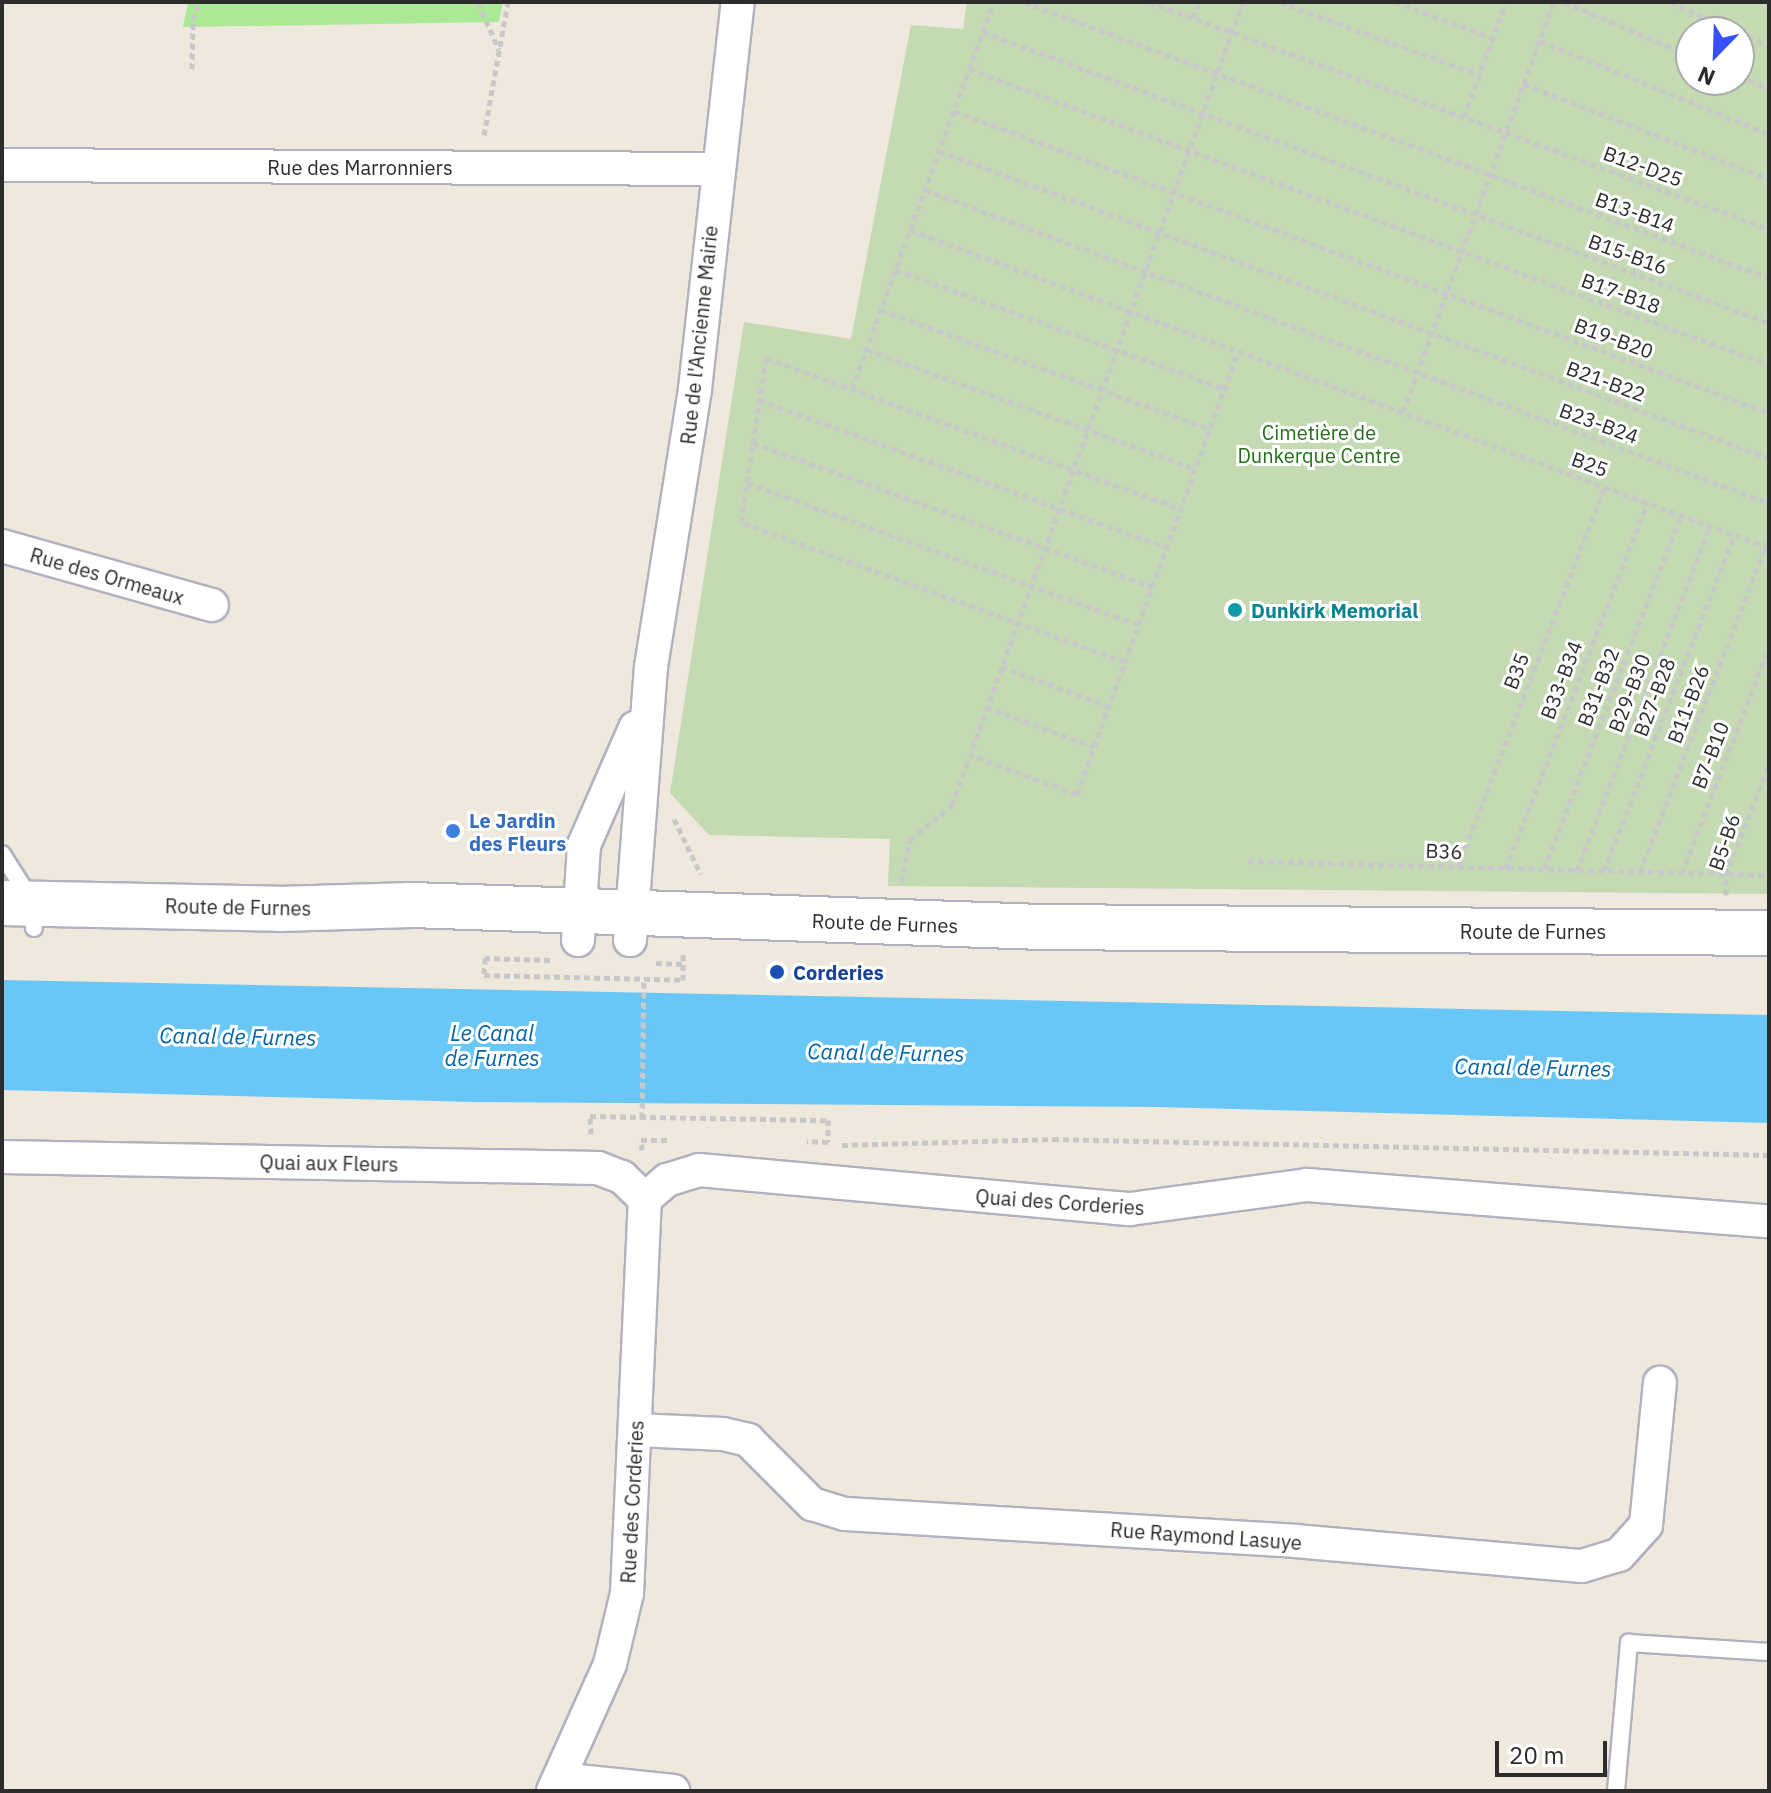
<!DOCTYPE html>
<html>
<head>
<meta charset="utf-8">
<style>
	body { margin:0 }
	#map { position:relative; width:1771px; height:1793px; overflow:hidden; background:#eee8dd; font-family:"IBM Plex Sans",sans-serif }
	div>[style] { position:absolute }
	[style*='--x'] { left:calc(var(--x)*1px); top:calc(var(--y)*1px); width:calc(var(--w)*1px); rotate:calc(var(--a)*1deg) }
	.green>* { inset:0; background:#ace996 }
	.cemetery>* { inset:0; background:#c3dab3 }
	.water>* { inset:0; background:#69c7f8 }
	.path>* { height:5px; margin-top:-2.5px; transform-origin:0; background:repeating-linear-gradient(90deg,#c8c8c8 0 6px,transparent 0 10px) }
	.roads { filter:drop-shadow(2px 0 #b1b2c0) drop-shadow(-2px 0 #b1b2c0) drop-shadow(0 2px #b1b2c0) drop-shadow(0 -2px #b1b2c0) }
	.lane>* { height:16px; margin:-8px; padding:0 8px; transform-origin:8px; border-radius:8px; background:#fff }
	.street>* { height:32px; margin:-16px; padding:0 16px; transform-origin:16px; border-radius:16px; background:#fff }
	.secondary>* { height:44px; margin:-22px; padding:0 22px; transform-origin:22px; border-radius:22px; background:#fff }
	.dots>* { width:22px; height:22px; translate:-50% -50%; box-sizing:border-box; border:4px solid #fff; border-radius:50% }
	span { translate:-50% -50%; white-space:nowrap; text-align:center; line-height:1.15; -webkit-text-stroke:6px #fff; paint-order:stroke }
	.street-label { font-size:20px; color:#2c2c2c }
	.park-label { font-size:20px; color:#216f15 }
	.culture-label { font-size:20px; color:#0d838f; font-weight:700 }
	.left { translate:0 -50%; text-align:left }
	.shop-label { font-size:20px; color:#366cbe; font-weight:700 }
	.transit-label { font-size:20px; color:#164399; font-weight:700 }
	.water-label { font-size:22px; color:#0363a8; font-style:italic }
	.frame { position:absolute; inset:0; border:4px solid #2c2c2c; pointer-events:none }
	.north { position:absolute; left:1675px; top:16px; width:80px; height:80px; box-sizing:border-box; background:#fff; border:2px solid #ababab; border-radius:50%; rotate:203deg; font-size:22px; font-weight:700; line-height:32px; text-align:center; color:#2c2c2c }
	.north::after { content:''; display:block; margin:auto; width:28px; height:36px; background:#394fff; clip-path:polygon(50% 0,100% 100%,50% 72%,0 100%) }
	.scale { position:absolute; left:1495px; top:1741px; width:112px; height:36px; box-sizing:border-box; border:4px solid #2c2c2c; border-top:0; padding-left:10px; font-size:24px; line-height:28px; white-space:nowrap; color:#2c2c2c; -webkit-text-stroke:6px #fff; paint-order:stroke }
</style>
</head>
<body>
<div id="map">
	<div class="green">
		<div style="clip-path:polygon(188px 2px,503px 2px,499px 22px,183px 27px)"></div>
	</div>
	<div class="cemetery">
		<div style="clip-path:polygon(evenodd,967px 2px,1769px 2px,1769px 894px,888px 886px,890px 839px,709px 835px,670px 793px,744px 322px,851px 339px,911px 25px,963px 29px,967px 2px,1691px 32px,1739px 32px,1739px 80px,1691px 80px,1691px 32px)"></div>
	</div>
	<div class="water">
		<div style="clip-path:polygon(2px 980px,1769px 1015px,1769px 1123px,1157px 1107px,475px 1102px,2px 1090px)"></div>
	</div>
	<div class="path">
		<div style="--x:478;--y:2;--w:52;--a:66.4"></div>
		<div style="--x:1024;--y:2;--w:794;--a:20.33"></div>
		<div style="--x:1149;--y:2;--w:660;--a:20.11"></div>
		<div style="--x:1280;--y:2;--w:212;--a:20.1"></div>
		<div style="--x:1395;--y:2;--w:104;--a:20.2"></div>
		<div style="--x:1564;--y:2;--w:138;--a:23"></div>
		<div style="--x:1670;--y:2;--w:74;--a:23.8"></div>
		<div style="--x:1193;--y:18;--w:17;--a:-69"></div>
		<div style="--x:983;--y:32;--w:838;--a:20.32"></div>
		<div style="--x:1739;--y:32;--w:33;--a:25"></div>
		<div style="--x:1540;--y:41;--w:247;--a:22.1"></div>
		<div style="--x:192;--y:69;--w:49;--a:-88.8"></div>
		<div style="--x:193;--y:20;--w:19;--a:-72"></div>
		<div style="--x:969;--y:69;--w:853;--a:20.3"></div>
		<div style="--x:1739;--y:76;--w:33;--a:23"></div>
		<div style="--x:1524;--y:84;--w:263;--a:21.2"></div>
		<div style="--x:954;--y:111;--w:869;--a:20.33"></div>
		<div style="--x:1464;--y:117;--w:122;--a:-69.9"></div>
		<div style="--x:484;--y:135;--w:135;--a:-79.8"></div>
		<div style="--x:939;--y:151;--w:885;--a:20.3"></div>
		<div style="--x:925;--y:190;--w:900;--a:20.35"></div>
		<div style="--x:910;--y:230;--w:916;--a:20.31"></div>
		<div style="--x:896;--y:270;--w:350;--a:19.9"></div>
		<div style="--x:881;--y:310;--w:350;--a:19.9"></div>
		<div style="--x:867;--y:350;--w:350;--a:19.9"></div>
		<div style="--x:852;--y:389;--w:412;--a:-69.9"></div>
		<div style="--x:759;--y:400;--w:434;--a:19.9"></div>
		<div style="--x:1403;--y:412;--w:437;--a:-69.8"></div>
		<div style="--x:753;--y:443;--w:425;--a:19.8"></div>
		<div style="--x:747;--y:483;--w:417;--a:19.9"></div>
		<div style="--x:1125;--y:662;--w:409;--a:-160"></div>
		<div style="--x:741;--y:522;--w:166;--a:-81.3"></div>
		<div style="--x:766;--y:358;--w:442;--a:20"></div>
		<div style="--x:1001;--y:667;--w:115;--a:19.9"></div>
		<div style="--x:986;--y:707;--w:115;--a:20.3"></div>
		<div style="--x:968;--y:754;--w:116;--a:20.2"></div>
		<div style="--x:1077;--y:794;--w:470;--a:-70"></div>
		<div style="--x:674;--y:819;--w:61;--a:63.9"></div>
		<div style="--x:1248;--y:861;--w:521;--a:1.54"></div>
		<div style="--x:1458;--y:867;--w:407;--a:-68.9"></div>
		<div style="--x:1506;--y:869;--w:392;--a:-68.9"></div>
		<div style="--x:1544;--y:869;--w:380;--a:-68.8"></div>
		<div style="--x:1577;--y:871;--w:370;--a:-68.9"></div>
		<div style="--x:1604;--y:871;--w:360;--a:-68.8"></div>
		<div style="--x:1640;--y:872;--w:358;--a:-68.9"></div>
		<div style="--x:1682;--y:873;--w:241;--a:-68.9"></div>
		<div style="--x:901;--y:882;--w:43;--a:-77.9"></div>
		<div style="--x:910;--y:840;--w:55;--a:-39.8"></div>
		<div style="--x:952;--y:805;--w:854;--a:-70.08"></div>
		<div style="--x:1726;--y:895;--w:20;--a:-90"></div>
		<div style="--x:1726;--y:875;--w:119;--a:-68.8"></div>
		<div style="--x:550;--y:960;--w:65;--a:-178.2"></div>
		<div style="--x:485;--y:958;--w:17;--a:93"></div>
		<div style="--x:484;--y:975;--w:199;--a:1.4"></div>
		<div style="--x:683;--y:980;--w:26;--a:-90"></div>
		<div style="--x:656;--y:963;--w:27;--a:2"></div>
		<div style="--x:642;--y:1118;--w:139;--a:-89.2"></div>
		<div style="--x:591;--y:1134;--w:18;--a:-93"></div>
		<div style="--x:590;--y:1116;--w:238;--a:1"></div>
		<div style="--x:828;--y:1120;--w:22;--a:90"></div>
		<div style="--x:828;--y:1142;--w:21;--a:-177"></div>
		<div style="--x:842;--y:1145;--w:211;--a:-1.6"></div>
		<div style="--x:1053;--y:1139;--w:716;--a:1.28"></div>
		<div style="--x:642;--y:1150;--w:10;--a:-96"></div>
		<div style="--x:641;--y:1140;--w:28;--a:0"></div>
	</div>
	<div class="roads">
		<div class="lane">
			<div style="--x:2;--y:854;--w:58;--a:57.7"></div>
			<div style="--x:33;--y:903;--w:25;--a:88"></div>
			<div style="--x:1616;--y:1791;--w:149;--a:-85"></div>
			<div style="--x:1629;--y:1643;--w:140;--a:3.7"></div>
		</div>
		<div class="street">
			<div style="--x:2;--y:165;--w:715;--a:0.32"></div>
			<div style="--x:2;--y:546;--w:218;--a:15.7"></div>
			<div style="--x:578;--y:940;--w:95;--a:-86.4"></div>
			<div style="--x:584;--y:845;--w:128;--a:-66.4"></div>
			<div style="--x:630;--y:940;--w:274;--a:-85.6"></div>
			<div style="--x:651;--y:667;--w:281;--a:-81"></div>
			<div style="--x:695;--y:389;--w:389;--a:-83.7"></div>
			<div style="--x:2;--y:1157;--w:596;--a:1.06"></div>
			<div style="--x:598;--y:1168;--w:26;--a:21"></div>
			<div style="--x:622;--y:1177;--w:32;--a:44"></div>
			<div style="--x:645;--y:1199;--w:29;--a:-41"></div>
			<div style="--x:667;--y:1180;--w:34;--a:-17"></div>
			<div style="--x:699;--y:1170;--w:433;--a:5.2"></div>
			<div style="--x:1130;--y:1209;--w:179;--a:-7.7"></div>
			<div style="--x:1307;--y:1185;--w:463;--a:4.5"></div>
			<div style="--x:637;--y:1430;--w:86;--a:2.7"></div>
			<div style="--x:723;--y:1434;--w:26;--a:13"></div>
			<div style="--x:748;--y:1440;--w:91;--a:45"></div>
			<div style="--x:812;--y:1504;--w:34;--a:17"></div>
			<div style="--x:845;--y:1514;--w:451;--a:3.4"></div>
			<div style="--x:1295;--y:1541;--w:288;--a:5"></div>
			<div style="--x:1582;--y:1566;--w:39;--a:-17"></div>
			<div style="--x:1619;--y:1555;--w:40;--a:-48"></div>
			<div style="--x:1646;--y:1525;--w:143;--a:-84.4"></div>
			<div style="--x:559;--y:1779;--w:115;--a:6"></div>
			<div style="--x:553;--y:1791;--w:139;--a:-65.8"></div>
			<div style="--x:610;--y:1664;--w:73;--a:-76.5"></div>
			<div style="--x:627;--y:1593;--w:394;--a:-87.4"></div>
		</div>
		<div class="secondary">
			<div style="--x:2;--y:903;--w:277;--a:1.2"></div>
			<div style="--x:279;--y:909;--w:133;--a:-1.7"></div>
			<div style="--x:412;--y:905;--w:631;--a:2"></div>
			<div style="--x:1043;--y:927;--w:726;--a:0.47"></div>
		</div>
	</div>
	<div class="dots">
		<div style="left:1235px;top:610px;background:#0f9aa8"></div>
		<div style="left:453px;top:831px;background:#3f7fe0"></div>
		<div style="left:777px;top:972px;background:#1a4fb4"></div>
	</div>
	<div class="street-label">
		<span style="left:1643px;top:166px;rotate:20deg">B12-D25</span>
		<span style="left:360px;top:167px">Rue des Marronniers</span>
		<span style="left:1635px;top:212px;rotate:20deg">B13-B14</span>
		<span style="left:1628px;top:254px;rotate:20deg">B15-B16</span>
		<span style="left:1621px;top:293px;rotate:20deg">B17-B18</span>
		<span style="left:699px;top:335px;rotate:-84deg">Rue de l'Ancienne Mairie</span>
		<span style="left:1614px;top:338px;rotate:20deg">B19-B20</span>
		<span style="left:1606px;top:381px;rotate:20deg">B21-B22</span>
		<span style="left:1599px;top:423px;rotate:20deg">B23-B24</span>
		<span style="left:1590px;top:464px;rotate:20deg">B25</span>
		<span style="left:107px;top:576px;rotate:16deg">Rue des Ormeaux</span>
		<span style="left:1516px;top:671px;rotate:-69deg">B35</span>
		<span style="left:1561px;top:680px;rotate:-69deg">B33-B34</span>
		<span style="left:1598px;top:687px;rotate:-69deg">B31-B32</span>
		<span style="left:1629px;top:693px;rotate:-69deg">B29-B30</span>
		<span style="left:1654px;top:697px;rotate:-69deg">B27-B28</span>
		<span style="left:1688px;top:704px;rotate:-69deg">B11-B26</span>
		<span style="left:1710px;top:755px;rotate:-69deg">B7-B10</span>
		<span style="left:1724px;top:842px;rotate:-71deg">B5-B6</span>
		<span style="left:1444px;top:851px;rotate:2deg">B36</span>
		<span style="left:238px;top:907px;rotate:1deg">Route de Furnes</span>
		<span style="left:885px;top:923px;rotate:2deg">Route de Furnes</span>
		<span style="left:1533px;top:931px">Route de Furnes</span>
		<span style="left:329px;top:1163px;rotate:1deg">Quai aux Fleurs</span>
		<span style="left:1060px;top:1202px;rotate:4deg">Quai des Corderies</span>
		<span style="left:632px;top:1502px;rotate:-87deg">Rue des Corderies</span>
		<span style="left:1206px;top:1536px;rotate:4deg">Rue Raymond Lasuye</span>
	</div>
	<div class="park-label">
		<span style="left:1319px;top:444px">Cimetière de<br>Dunkerque Centre</span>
	</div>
	<div class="culture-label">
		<span class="left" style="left:1251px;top:610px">Dunkirk Memorial</span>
	</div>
	<div class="shop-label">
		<span class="left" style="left:469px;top:832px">Le Jardin<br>des Fleurs</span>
	</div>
	<div class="transit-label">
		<span class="left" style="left:793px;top:972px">Corderies</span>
	</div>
	<div class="water-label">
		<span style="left:492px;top:1045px">Le Canal<br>de Furnes</span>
		<span style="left:238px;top:1036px;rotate:1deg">Canal de Furnes</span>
		<span style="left:886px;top:1052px;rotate:1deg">Canal de Furnes</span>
		<span style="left:1533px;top:1067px;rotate:1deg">Canal de Furnes</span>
	</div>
	<div class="frame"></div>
	<div class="north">N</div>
	<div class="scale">20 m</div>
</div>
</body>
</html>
